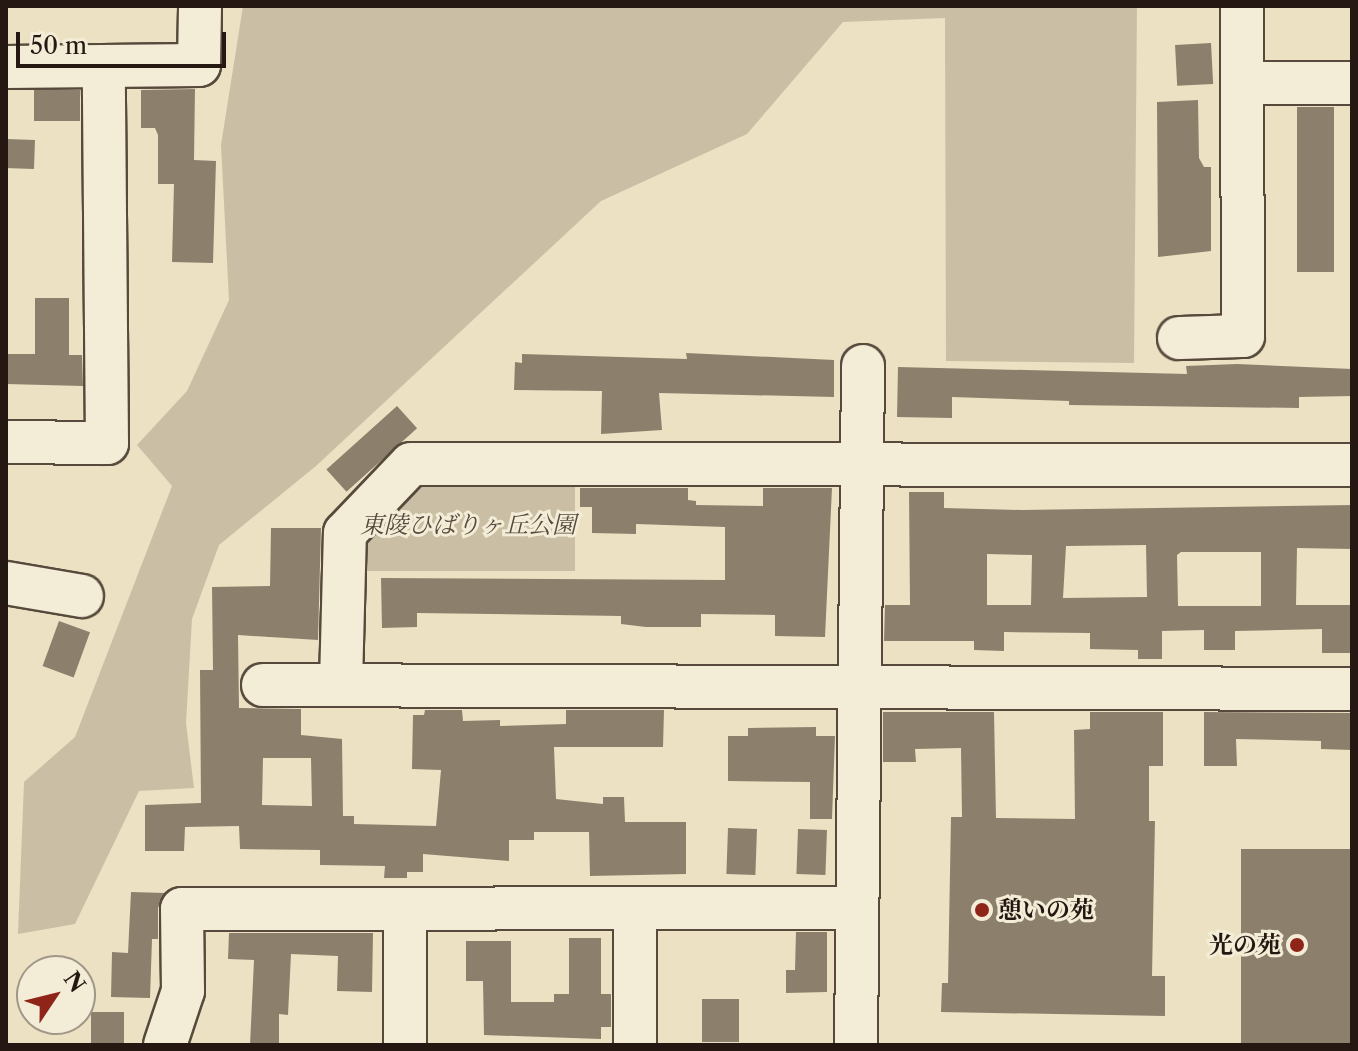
<!DOCTYPE html>
<html>
<head>
<meta charset="utf-8">
<style>
	body { margin:0 }
	#map { position:relative; width:1358px; height:1051px; overflow:hidden; background:#ece1c2; font-family:"Libre Caslon Text","Noto Serif JP",serif }
	div>[style] { position:absolute }
	[style*='--x'] { left:calc(var(--x)*1px); top:calc(var(--y)*1px); width:calc(var(--w)*1px); rotate:calc(var(--a)*1deg) }
	.green>* { inset:0; background:#cabfa4 }
	.building>* { inset:0; background:#8c806d; transform-origin:0 0 }
	.roads { filter:drop-shadow(2px 0 #574a3d) drop-shadow(-2px 0 #574a3d) drop-shadow(0 2px #574a3d) drop-shadow(0 -2px #574a3d) }
	.minor>* { height:42px; margin:-21px; padding:0 21px; transform-origin:21px; border-radius:21px; background:#f3ecd7 }
	.dots>* { width:22px; height:22px; translate:-50% -50%; box-sizing:border-box; border:4px solid #f3ecd7; border-radius:50% }
	span { translate:-50% -50%; white-space:nowrap; text-align:center; line-height:1.15; -webkit-text-stroke:6px #f3ecd7; paint-order:stroke }
	.park-label { font-size:24px; color:#57493d; font-style:italic }
	.poi-label { font-size:24px; color:#251711; font-weight:700 }
	.left { translate:0 -50%; text-align:left }
	.right { translate:-100% -50%; text-align:right }
	.frame { position:absolute; inset:0; border:8px solid #251711; pointer-events:none }
	.north { position:absolute; left:16px; top:955px; width:80px; height:80px; box-sizing:border-box; background:#f3ecd7; border:2px solid #a19788; border-radius:50%; rotate:55deg; font-size:22px; font-weight:700; line-height:32px; text-align:center; color:#251711 }
	.north::after { content:''; display:block; margin:auto; width:28px; height:36px; background:#8f2418; clip-path:polygon(50% 0,100% 100%,50% 72%,0 100%) }
	.scale { position:absolute; left:16px; top:32px; width:210px; height:36px; box-sizing:border-box; border:4px solid #251711; border-top:0; padding-left:10px; font-size:24px; line-height:28px; white-space:nowrap; color:#251711; -webkit-text-stroke:6px #f3ecd7; paint-order:stroke }
</style>
</head>
<body>
<div id="map">
	<div class="green">
		<div style="clip-path:polygon(243px 6px,1137px 6px,1134px 363px,946px 361px,945px 18px,843px 22px,747px 134px,601px 201px,316px 466px,219px 545px,192px 619px,186px 723px,194px 788px,139px 791px,75px 924px,18px 934px,24px 782px,75px 737px,172px 486px,137px 445px,187px 391px,229px 300px,221px 145px)"></div>
		<div style="clip-path:polygon(575px 479px,575px 571px,360px 571px,362px 540px,424px 480px)"></div>
	</div>
	<div class="building">
		<div style="left:1211px;top:43px;width:41px;height:36px;rotate:87deg"></div>
		<div style="clip-path:polygon(195px 89px,194px 160px,216px 161px,213px 263px,172px 262px,174px 184px,158px 184px,158px 135px,155px 128px,141px 128px,141px 90px)"></div>
		<div style="left:80px;top:90px;width:31px;height:46px;rotate:90deg"></div>
		<div style="clip-path:polygon(1198px 100px,1199px 158px,1204px 167px,1211px 167px,1211px 251px,1158px 257px,1157px 102px)"></div>
		<div style="left:1297px;top:107px;width:37px;height:165px"></div>
		<div style="left:6px;top:139px;width:29px;height:29px;rotate:2deg"></div>
		<div style="clip-path:polygon(35px 298px,69px 298px,69px 355px,82px 355px,83px 386px,6px 384px,6px 354px,35px 354px)"></div>
		<div style="clip-path:polygon(686px 353px,834px 360px,834px 397px,659px 393px,662px 430px,601px 434px,602px 391px,514px 390px,515px 362px,522px 363px,522px 354px,687px 359px)"></div>
		<div style="clip-path:polygon(1237px 364px,1352px 369px,1352px 396px,1299px 397px,1299px 408px,1069px 405px,1069px 401px,952px 397px,952px 418px,897px 417px,898px 367px,1187px 374px,1186px 366px)"></div>
		<div style="left:397px;top:406px;width:30px;height:95px;rotate:48deg"></div>
		<div style="clip-path:polygon(580px 488px,688px 488px,688px 500px,696px 501px,696px 505px,763px 506px,763px 488px,832px 488px,825px 637px,775px 636px,775px 615px,701px 614px,701px 627px,646px 627px,621px 624px,621px 616px,417px 613px,417px 627px,382px 628px,381px 578px,725px 580px,725px 527px,636px 524px,636px 534px,592px 533px,592px 507px,580px 507px)"></div>
		<div style="clip-path:polygon(evenodd,909px 492px,944px 492px,944px 508px,1022px 510px,1352px 505px,1352px 549px,1297px 548px,1296px 605px,1351px 605px,1351px 653px,1322px 653px,1322px 629px,1235px 631px,1235px 650px,1204px 650px,1204px 630px,1162px 631px,1162px 659px,1138px 659px,1138px 650px,1090px 649px,1090px 633px,1004px 632px,1004px 651px,974px 650px,974px 641px,884px 641px,885px 605px,910px 605px,909px 492px,1146px 545px,1147px 597px,1063px 598px,1066px 546px,1146px 545px,909px 492px,1181px 552px,1261px 552px,1261px 606px,1178px 606px,1177px 555px,1181px 552px,909px 492px,987px 554px,1032px 555px,1031px 605px,987px 605px,987px 554px)"></div>
		<div style="clip-path:polygon(evenodd,271px 528px,321px 528px,318px 640px,238px 635px,239px 708px,301px 709px,301px 735px,342px 739px,343px 816px,354px 816px,354px 824px,436px 826px,441px 770px,412px 769px,413px 715px,424px 715px,425px 710px,462px 710px,463px 721px,500px 720px,500px 726px,566px 724px,566px 710px,664px 710px,663px 747px,554px 747px,556px 799px,603px 804px,603px 797px,624px 797px,625px 822px,686px 822px,686px 874px,590px 876px,589px 832px,534px 832px,534px 840px,509px 840px,509px 861px,423px 854px,423px 872px,407px 872px,407px 878px,384px 878px,385px 866px,320px 865px,320px 850px,240px 849px,239px 826px,185px 827px,184px 851px,145px 851px,145px 805px,201px 803px,200px 670px,213px 670px,212px 587px,270px 586px,271px 528px,263px 758px,311px 758px,312px 806px,262px 805px,263px 758px)"></div>
		<div style="left:59px;top:621px;width:33px;height:48px;rotate:20deg"></div>
		<div style="clip-path:polygon(883px 712px,994px 712px,996px 818px,1075px 819px,1074px 730px,1090px 729px,1090px 712px,1163px 712px,1163px 766px,1149px 766px,1149px 821px,1155px 821px,1152px 976px,1165px 976px,1165px 1016px,941px 1012px,942px 983px,948px 983px,951px 817px,962px 817px,961px 748px,915px 749px,916px 762px,883px 762px)"></div>
		<div style="clip-path:polygon(1204px 712px,1352px 713px,1352px 750px,1321px 749px,1321px 741px,1236px 739px,1237px 766px,1204px 766px)"></div>
		<div style="clip-path:polygon(816px 727px,816px 736px,835px 736px,832px 819px,810px 819px,810px 782px,728px 781px,728px 736px,748px 736px,748px 728px)"></div>
		<div style="left:728px;top:828px;width:29px;height:46px;rotate:2deg"></div>
		<div style="left:798px;top:829px;width:29px;height:45px;rotate:2deg"></div>
		<div style="left:1241px;top:849px;width:111px;height:196px"></div>
		<div style="clip-path:polygon(131px 892px,165px 893px,158px 908px,158px 939px,152px 939px,150px 998px,111px 997px,112px 952px,128px 953px)"></div>
		<div style="clip-path:polygon(796px 932px,827px 932px,827px 992px,786px 993px,786px 970px,795px 970px)"></div>
		<div style="clip-path:polygon(229px 933px,373px 933px,372px 992px,337px 991px,338px 956px,291px 954px,288px 1015px,279px 1014px,279px 1045px,250px 1045px,254px 960px,228px 959px)"></div>
		<div style="clip-path:polygon(569px 938px,601px 938px,601px 994px,611px 994px,611px 1027px,601px 1027px,601px 1039px,484px 1035px,483px 981px,466px 981px,466px 941px,511px 941px,511px 1002px,554px 1002px,554px 994px,569px 994px)"></div>
		<div style="left:702px;top:999px;width:37px;height:43px"></div>
		<div style="left:91px;top:1012px;width:33px;height:33px"></div>
	</div>
	<div class="roads">
		<div class="minor">
			<div style="--x:6;--y:67;--w:193;--a:-0.6"></div>
			<div style="--x:199;--y:65;--w:59;--a:-89"></div>
			<div style="--x:1242;--y:83;--w:110;--a:0"></div>
			<div style="--x:1179;--y:338;--w:64;--a:-1.8"></div>
			<div style="--x:1243;--y:336;--w:330;--a:-90.2"></div>
			<div style="--x:6;--y:442;--w:101;--a:0.6"></div>
			<div style="--x:107;--y:443;--w:377;--a:-90.5"></div>
			<div style="--x:6;--y:583;--w:77;--a:9.7"></div>
			<div style="--x:341;--y:683;--w:150;--a:-88.5"></div>
			<div style="--x:345;--y:533;--w:95;--a:-46.3"></div>
			<div style="--x:411;--y:464;--w:941;--a:0.06"></div>
			<div style="--x:263;--y:685;--w:1089;--a:0.21"></div>
			<div style="--x:405;--y:910;--w:135;--a:90"></div>
			<div style="--x:165;--y:1045;--w:57;--a:-71.6"></div>
			<div style="--x:183;--y:991;--w:82;--a:-90.7"></div>
			<div style="--x:182;--y:909;--w:673;--a:-0.09"></div>
			<div style="--x:635;--y:1045;--w:135;--a:-90"></div>
			<div style="--x:856;--y:1045;--w:679;--a:-89.41"></div>
		</div>
	</div>
	<div class="dots">
		<div style="left:982px;top:910px;background:#8f2418"></div>
		<div style="left:1297px;top:945px;background:#8f2418"></div>
	</div>
	<div class="park-label">
		<span style="left:468px;top:525px">東陵ひばりヶ丘公園</span>
	</div>
	<div class="poi-label">
		<span class="left" style="left:998px;top:910px">憩いの苑</span>
		<span class="right" style="left:1281px;top:945px">光の苑</span>
	</div>
	<div class="frame"></div>
	<div class="north">N</div>
	<div class="scale">50 m</div>
</div>
</body>
</html>
